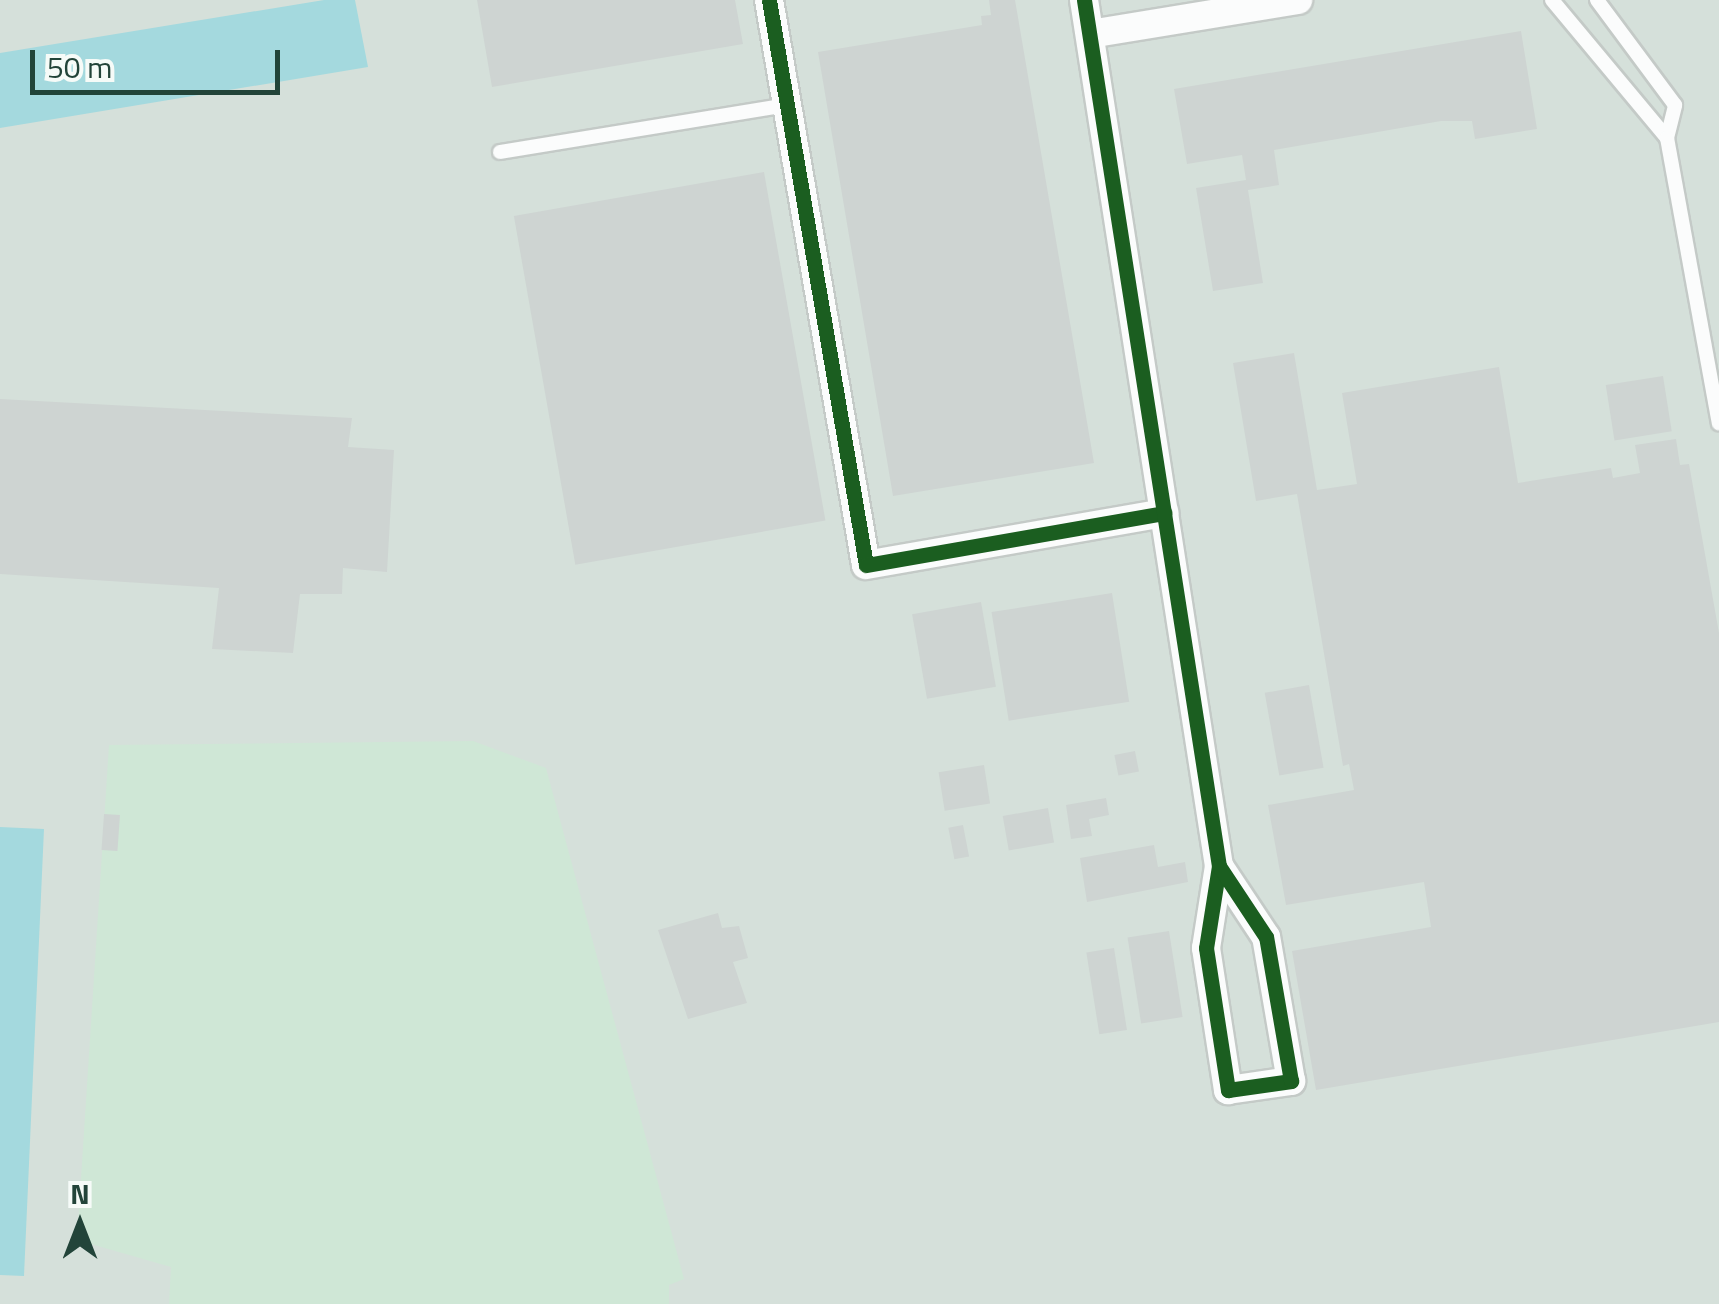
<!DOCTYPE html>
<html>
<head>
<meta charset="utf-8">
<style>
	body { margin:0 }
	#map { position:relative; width:1719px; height:1304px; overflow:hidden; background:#e7edea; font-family:"Titillium Web",sans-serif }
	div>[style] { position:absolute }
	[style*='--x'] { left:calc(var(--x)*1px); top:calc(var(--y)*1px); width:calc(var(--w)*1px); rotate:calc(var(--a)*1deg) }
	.built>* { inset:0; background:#d5e0da; transform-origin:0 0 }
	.green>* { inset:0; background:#cfe7d6 }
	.water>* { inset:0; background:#a4d9de }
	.building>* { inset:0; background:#ced4d2; transform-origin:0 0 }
	.roads { filter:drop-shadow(2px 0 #c4cac7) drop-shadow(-2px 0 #c4cac7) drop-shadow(0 2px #c4cac7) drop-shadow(0 -2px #c4cac7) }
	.lane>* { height:14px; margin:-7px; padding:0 7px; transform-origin:7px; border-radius:7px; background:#fbfcfc }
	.street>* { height:28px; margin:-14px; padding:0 14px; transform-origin:14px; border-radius:14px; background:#fbfcfc }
	.cycleway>* { height:15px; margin:-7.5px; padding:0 7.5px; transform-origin:7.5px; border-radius:7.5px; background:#1b5e20 }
	span { translate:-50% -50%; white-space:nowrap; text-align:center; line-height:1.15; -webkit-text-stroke:8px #f6fbf8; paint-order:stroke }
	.north { position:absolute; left:30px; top:1174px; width:100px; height:100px; -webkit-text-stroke:8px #f6fbf8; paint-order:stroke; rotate:0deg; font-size:28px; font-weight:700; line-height:40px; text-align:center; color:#224439 }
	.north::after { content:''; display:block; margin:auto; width:35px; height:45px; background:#224439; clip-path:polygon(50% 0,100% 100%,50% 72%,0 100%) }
	.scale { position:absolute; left:30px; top:50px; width:250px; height:45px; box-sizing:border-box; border:5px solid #224439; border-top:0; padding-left:12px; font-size:30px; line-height:35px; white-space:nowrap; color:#224439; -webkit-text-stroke:8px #f6fbf8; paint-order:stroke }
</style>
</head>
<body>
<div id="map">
	<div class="built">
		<div style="left:0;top:0;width:1719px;height:1304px"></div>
	</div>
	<div class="green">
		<div style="clip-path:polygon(473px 741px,546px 768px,684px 1279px,669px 1285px,669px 1304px,169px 1304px,171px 1267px,77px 1240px,109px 745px)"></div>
	</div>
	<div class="water">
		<div style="clip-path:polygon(324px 0,355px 0,368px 67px,0 128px,0 53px)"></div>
		<div style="clip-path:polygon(0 827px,44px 829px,24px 1276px,0 1275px)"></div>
	</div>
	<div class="building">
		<div style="clip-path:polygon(477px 0,735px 0,743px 44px,492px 87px)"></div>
		<div style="clip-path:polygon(989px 0,1015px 0,1094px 463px,893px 496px,818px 52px,982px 25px,981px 16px,991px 15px)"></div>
		<div style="clip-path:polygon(1521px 31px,1537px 129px,1475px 139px,1472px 121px,1441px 121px,1274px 150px,1279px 185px,1248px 190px,1263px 283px,1213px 291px,1196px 188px,1246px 180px,1242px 155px,1187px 164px,1174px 89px)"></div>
		<div style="left:764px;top:172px;width:354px;height:254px;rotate:80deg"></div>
		<div style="clip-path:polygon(1294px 353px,1317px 490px,1357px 484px,1342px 393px,1499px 367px,1518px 483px,1611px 468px,1613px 478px,1640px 473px,1635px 445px,1676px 439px,1680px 465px,1689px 464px,1719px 633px,1719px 1022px,1316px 1090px,1292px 951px,1431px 927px,1424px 882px,1286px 905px,1268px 805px,1354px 790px,1349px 764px,1343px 766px,1297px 494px,1256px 501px,1233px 363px)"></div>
		<div style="left:1663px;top:376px;width:56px;height:58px;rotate:81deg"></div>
		<div style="clip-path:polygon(0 399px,352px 418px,348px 447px,394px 450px,387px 572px,343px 568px,342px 594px,300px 594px,293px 653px,212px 649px,219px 588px,0 574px)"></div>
		<div style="left:1112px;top:593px;width:110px;height:122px;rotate:81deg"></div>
		<div style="left:981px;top:602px;width:86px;height:70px;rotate:80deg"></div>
		<div style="left:1309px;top:685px;width:84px;height:45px;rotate:80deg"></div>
		<div style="left:1135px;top:751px;width:21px;height:21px;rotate:79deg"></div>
		<div style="left:984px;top:765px;width:39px;height:46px;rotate:81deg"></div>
		<div style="clip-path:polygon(1106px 798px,1109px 815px,1089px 819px,1092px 836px,1071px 839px,1066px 805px)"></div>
		<div style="left:1048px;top:808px;width:35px;height:46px;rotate:80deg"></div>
		<div style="left:104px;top:814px;width:16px;height:36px;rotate:4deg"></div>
		<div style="left:963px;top:825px;width:32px;height:15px;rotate:79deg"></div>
		<div style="clip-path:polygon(1154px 845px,1158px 867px,1185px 862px,1188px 882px,1087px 902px,1080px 858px)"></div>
		<div style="clip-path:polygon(718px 913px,722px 928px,739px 926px,748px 958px,733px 962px,747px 1003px,688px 1019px,658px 930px)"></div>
		<div style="left:1169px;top:931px;width:87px;height:42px;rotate:81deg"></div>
		<div style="left:1114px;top:948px;width:83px;height:28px;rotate:81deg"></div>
	</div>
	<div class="roads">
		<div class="lane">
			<div style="--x:1552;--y:0;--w:180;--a:50.2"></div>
			<div style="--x:1667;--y:138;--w:34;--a:-76"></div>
			<div style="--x:1675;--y:105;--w:131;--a:-126.6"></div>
			<div style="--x:1667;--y:138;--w:290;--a:79.7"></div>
			<div style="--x:500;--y:152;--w:291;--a:-9.3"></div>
		</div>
		<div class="street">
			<div style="--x:769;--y:0;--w:573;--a:80.26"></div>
			<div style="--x:866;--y:565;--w:303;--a:-9.9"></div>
			<div style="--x:1084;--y:0;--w:876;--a:81.14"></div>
			<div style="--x:1219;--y:866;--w:83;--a:99"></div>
			<div style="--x:1206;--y:948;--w:144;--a:81.2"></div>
			<div style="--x:1228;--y:1090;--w:64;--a:-8.1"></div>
			<div style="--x:1291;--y:1081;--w:146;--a:-99.8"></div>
			<div style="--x:1266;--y:937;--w:85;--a:-123.5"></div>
			<div style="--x:1090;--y:34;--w:211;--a:-9.3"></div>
		</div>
	</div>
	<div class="cycleway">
		<div style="--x:769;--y:0;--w:573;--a:80.26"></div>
		<div style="--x:866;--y:565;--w:303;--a:-9.9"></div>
		<div style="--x:1084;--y:0;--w:876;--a:81.14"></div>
		<div style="--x:1219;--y:866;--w:83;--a:99"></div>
		<div style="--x:1206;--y:948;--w:144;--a:81.2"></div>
		<div style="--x:1228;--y:1090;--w:64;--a:-8.1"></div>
		<div style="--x:1291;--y:1081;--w:146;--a:-99.8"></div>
		<div style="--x:1266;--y:937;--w:85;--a:-123.5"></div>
	</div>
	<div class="north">N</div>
	<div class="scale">50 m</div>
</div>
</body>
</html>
